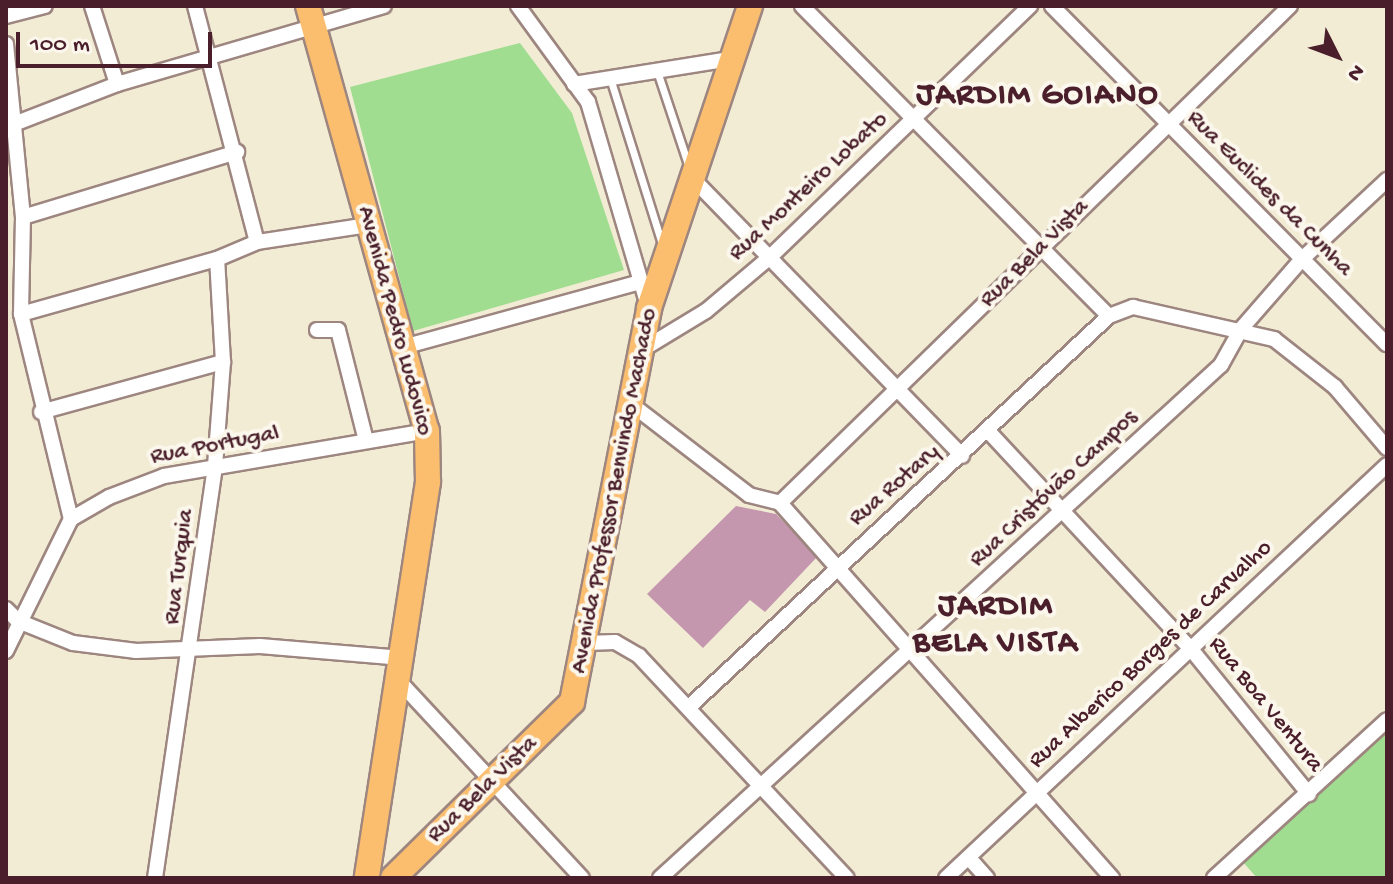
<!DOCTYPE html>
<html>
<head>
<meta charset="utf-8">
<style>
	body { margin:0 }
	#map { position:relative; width:1393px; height:884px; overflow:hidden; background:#f2ecd5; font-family:"Gochi Hand",sans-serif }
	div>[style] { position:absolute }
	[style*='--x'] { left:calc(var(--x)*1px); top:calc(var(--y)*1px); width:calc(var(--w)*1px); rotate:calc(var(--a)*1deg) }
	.green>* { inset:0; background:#a1dd91 }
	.building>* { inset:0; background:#c497ae }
	.roads { filter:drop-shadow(2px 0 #9e8680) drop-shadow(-2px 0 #9e8680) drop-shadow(0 2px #9e8680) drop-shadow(0 -2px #9e8680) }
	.lane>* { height:7px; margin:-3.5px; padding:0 3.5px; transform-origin:3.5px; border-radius:3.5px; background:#fff }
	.street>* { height:14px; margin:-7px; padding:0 7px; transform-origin:7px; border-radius:7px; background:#fff }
	.primary>* { height:24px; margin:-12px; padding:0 12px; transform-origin:12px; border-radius:12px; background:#fbbd6e }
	span { translate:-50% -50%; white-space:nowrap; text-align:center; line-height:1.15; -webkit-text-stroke:8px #fbf7ec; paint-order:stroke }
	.street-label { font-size:24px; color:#4a1f2b }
	.district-label { font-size:32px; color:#4a1f2b; font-weight:700; letter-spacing:2px }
	.frame { position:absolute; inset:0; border:8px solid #4a1f2b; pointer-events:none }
	.north { position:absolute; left:1297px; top:16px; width:80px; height:80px; -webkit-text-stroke:6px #fbf7ec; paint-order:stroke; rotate:132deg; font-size:22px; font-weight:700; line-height:32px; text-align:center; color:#4a1f2b }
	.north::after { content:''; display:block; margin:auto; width:28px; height:36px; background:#4a1f2b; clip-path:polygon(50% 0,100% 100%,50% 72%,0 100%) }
	.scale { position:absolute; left:16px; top:32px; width:196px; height:36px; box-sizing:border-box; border:4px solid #4a1f2b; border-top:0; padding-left:10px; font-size:24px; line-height:28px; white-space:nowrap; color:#4a1f2b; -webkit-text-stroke:6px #fbf7ec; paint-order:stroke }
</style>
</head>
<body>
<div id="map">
	<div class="green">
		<div style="clip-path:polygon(520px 43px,572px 113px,624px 270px,413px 331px,350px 87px)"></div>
		<div style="clip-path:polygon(1387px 730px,1387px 878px,1257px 878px,1243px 862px)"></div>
	</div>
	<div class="building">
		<div style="clip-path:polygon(736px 506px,776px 514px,817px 557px,765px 612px,750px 600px,703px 648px,647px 594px)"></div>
	</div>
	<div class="roads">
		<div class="lane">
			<div style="--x:657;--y:71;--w:101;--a:71.6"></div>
			<div style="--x:610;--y:78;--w:174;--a:72.6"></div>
		</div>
		<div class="street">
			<div style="--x:92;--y:6;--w:82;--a:72.2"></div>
			<div style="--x:195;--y:6;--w:244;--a:75.3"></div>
			<div style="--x:518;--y:6;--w:119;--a:53.9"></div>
			<div style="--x:588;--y:102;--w:213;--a:73.6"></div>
			<div style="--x:802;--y:6;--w:436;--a:45.3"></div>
			<div style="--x:1052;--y:6;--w:476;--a:45.3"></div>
			<div style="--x:6;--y:16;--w:40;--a:-14.4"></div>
			<div style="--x:6;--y:44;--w:174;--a:84.4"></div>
			<div style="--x:23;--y:217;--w:97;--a:91.2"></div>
			<div style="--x:21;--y:314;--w:211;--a:76.3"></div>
			<div style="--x:574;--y:84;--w:158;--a:-9.1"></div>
			<div style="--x:14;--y:124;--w:110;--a:-21.2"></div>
			<div style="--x:117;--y:84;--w:278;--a:-16.3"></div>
			<div style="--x:693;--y:179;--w:386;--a:45.8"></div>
			<div style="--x:23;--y:217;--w:224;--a:-16.9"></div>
			<div style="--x:21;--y:314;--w:204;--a:-15.7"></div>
			<div style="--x:217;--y:259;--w:43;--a:-23"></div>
			<div style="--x:257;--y:242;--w:112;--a:-8.7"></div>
			<div style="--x:317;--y:330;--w:21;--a:0"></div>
			<div style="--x:338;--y:330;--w:114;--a:75.8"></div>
			<div style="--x:403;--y:347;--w:247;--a:-15.3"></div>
			<div style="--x:640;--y:351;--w:77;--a:-31.2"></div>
			<div style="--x:706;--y:311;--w:82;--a:-40.1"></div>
			<div style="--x:769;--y:258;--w:363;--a:-44"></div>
			<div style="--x:631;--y:404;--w:149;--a:37.6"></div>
			<div style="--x:749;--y:495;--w:32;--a:14"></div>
			<div style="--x:780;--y:503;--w:501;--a:48.48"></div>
			<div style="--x:41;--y:412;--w:189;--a:-15.4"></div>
			<div style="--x:990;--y:433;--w:295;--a:47.1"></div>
			<div style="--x:1191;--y:649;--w:187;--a:50.9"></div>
			<div style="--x:780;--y:503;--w:712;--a:-44.26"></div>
			<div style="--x:6;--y:609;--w:17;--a:45"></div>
			<div style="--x:18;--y:621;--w:59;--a:21.8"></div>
			<div style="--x:73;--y:643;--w:64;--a:7.2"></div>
			<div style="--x:136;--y:651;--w:124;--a:-2.3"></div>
			<div style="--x:260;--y:646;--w:143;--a:4.8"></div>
			<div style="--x:587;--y:643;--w:28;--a:-2"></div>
			<div style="--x:615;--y:642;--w:28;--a:30"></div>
			<div style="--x:639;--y:656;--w:304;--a:46.9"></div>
			<div style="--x:6;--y:651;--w:147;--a:-63.8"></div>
			<div style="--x:71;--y:519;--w:44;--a:-30.1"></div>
			<div style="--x:109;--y:497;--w:59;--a:-20.9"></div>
			<div style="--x:164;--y:476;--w:267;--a:-9.7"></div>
			<div style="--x:398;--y:680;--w:270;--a:47.1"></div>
			<div style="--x:690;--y:706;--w:572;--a:-42.95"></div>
			<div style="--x:1109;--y:316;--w:26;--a:-21"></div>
			<div style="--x:1133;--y:307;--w:145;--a:12.8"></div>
			<div style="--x:1274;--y:339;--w:78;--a:38.2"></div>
			<div style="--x:1335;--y:387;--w:80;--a:49.6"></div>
			<div style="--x:969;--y:858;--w:27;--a:48"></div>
			<div style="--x:155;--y:878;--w:416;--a:-81.7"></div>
			<div style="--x:215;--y:466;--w:104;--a:-85.6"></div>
			<div style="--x:223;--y:362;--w:103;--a:-93.3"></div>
			<div style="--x:660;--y:878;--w:760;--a:-42.44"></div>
			<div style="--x:1221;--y:365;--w:41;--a:-60.9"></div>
			<div style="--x:1241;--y:329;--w:94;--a:-48.9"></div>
			<div style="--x:1303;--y:258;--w:115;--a:-42.9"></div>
			<div style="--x:946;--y:878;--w:604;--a:-43.12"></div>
			<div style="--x:1214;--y:878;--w:234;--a:-42.4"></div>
		</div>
		<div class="primary">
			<div style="--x:308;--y:6;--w:441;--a:74.4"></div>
			<div style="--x:427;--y:431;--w:51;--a:88.9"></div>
			<div style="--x:428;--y:482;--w:401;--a:98.8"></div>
			<div style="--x:393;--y:878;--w:251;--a:-44.5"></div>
			<div style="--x:572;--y:702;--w:401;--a:-78.9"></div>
			<div style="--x:649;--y:308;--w:318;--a:-71.5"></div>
		</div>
	</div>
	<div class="street-label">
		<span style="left:809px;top:187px;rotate:-43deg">Rua Monteiro Lobato</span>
		<span style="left:1269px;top:194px;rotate:45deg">Rua Euclides da Cunha</span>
		<span style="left:1035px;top:254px;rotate:-45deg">Rua Bela Vista</span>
		<span style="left:394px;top:321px;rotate:75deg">Avenida Pedro Ludovico</span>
		<span style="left:215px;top:446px;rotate:-11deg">Rua Portugal</span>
		<span style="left:895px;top:486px;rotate:-41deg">Rua Rotary</span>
		<span style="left:1054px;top:489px;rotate:-43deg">Rua Cristóvão Campos</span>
		<span style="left:615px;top:491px;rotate:-79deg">Avenida Professor Benvindo Machado</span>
		<span style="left:180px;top:567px;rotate:-83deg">Rua Turquia</span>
		<span style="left:1151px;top:655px;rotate:-43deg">Rua Alberico Borges de Carvalho</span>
		<span style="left:1265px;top:705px;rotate:51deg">Rua Boa Ventura</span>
		<span style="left:483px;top:790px;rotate:-44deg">Rua Bela Vista</span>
	</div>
	<div class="district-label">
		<span style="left:1038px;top:96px">JARDIM GOIANO</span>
		<span style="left:996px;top:626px">JARDIM<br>BELA VISTA</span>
	</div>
	<div class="frame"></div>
	<div class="north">N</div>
	<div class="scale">100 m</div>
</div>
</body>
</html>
